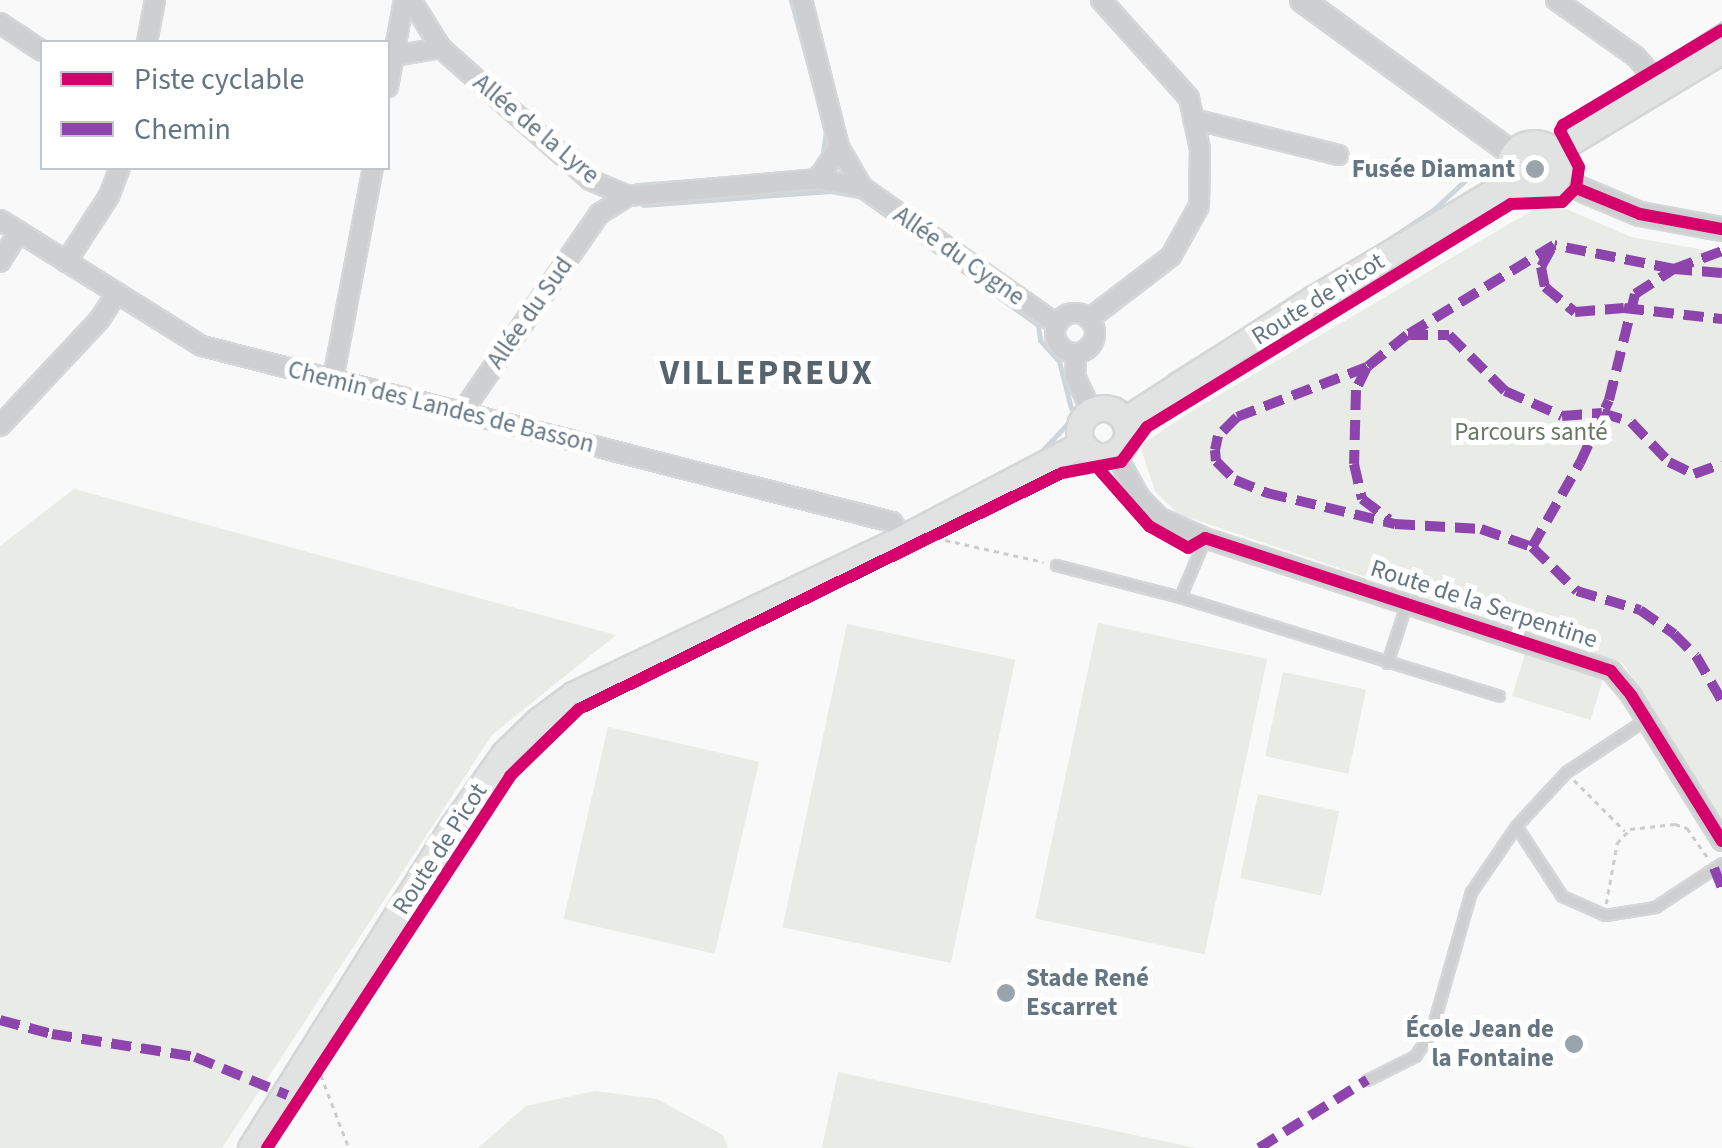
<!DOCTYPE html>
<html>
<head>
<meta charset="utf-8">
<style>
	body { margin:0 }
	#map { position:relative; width:1722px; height:1148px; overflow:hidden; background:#f9f9f9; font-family:"Source Sans 3",sans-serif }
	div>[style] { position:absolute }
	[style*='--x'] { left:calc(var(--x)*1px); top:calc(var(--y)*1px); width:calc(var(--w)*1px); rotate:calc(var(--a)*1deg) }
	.green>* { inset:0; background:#e8ebe6; transform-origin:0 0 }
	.stream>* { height:5px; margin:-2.5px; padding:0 2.5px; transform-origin:2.5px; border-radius:2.5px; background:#ced6d9 }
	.path>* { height:2.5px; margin-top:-1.25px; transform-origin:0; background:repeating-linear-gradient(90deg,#cbcccd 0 5px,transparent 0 10px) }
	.roads { filter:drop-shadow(2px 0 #d5d6d7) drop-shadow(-2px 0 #d5d6d7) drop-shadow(0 2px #d5d6d7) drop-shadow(0 -2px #d5d6d7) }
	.service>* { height:9px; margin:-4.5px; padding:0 4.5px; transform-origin:4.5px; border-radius:4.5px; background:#cecfd0 }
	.minor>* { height:18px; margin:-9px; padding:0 9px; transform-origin:9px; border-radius:9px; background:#cecfd0 }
	.minor>.ring { margin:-9px; padding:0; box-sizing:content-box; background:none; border:18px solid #cecfd0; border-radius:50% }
	.tertiary>* { height:22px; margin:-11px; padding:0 11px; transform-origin:11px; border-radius:11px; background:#cecfd0 }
	.secondary>* { height:25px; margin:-12.5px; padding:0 12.5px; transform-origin:12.5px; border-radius:12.5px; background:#e1e2e2 }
	.secondary>.ring { margin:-12.5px; padding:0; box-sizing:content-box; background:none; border:25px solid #e1e2e2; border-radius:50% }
	.quiet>* { height:10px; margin-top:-5px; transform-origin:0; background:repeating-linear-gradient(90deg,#8e44ad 0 20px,transparent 0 30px) }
	.cycleway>* { height:12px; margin:-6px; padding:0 6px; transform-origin:6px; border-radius:6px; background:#d6006c }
	.dots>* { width:28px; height:28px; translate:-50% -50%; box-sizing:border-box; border:5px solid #fff; border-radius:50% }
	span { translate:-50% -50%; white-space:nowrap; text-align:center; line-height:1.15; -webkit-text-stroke:10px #fff; paint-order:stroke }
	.street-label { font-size:25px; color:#657683 }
	.poi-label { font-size:25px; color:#657683; font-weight:700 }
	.right { translate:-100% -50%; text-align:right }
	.left { translate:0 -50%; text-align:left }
	.park-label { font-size:25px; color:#687a64 }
	.district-label { font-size:35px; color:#57646e; font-weight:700; letter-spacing:2.5px }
	.legend { position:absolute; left:40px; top:40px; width:350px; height:130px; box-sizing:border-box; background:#fff; border:2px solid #c1c8cd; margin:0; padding:12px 18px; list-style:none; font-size:30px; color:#657683 }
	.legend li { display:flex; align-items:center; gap:20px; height:50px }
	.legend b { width:50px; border:2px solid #c1c8cd }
</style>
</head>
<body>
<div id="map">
	<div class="green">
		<div style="clip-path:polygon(1548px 201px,1631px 237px,1722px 253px,1722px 818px,1623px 663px,1178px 514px,1155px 491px,1140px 446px,1187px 414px)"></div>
		<div style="clip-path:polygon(74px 489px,616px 635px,492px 735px,222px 1148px,0 1148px,0 546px)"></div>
		<div style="left:1098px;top:623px;width:173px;height:302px;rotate:12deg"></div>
		<div style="left:847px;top:624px;width:172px;height:310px;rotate:12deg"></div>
		<div style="left:1525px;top:654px;width:82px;height:44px;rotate:17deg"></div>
		<div style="left:1283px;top:672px;width:85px;height:86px;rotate:12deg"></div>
		<div style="left:608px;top:727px;width:155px;height:197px;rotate:13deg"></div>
		<div style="left:1258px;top:794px;width:83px;height:86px;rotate:12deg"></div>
		<div style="clip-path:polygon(838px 1072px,1021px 1111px,1196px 1148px,822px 1148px)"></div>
		<div style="clip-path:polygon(595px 1091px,657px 1099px,723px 1135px,728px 1148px,478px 1148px,526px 1106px)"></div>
	</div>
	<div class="stream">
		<div style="--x:791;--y:0;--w:104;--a:74.9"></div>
		<div style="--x:1686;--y:46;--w:43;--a:-32.6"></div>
		<div style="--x:809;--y:172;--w:18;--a:-45"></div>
		<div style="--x:822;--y:159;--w:29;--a:-82"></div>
		<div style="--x:636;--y:185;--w:122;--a:-4.2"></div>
		<div style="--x:643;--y:205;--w:188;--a:-4.3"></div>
		<div style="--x:830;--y:191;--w:29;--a:10"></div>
		<div style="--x:859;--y:196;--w:221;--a:35.8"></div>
		<div style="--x:1038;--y:325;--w:15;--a:82"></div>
		<div style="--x:1040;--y:340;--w:28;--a:48"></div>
		<div style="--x:1059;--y:361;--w:49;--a:75.7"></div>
		<div style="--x:1377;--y:247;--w:67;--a:-33.5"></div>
		<div style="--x:1433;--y:210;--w:67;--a:-42.6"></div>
		<div style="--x:1170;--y:375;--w:62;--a:-31.9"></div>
		<div style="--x:1038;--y:455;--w:44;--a:-46.8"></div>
	</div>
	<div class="path">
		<div style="--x:945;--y:540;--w:101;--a:12.5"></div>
		<div style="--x:1574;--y:780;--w:72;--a:45"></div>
		<div style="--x:1606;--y:904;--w:62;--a:-79.8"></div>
		<div style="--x:1617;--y:843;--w:19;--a:-47"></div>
		<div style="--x:1630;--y:829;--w:45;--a:-6.3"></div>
		<div style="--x:1675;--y:824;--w:13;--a:18"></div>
		<div style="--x:1687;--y:828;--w:37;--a:55"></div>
		<div style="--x:321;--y:1075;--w:78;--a:69"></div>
	</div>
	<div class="roads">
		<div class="service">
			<div style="--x:1056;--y:565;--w:128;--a:14.5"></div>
			<div style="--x:1180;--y:597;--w:334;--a:17.2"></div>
			<div style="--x:1180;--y:597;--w:64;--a:-67"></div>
			<div style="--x:1387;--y:663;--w:61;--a:-71.9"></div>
			<div style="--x:1516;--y:826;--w:84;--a:56.7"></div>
			<div style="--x:1562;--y:896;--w:47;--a:23.8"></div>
			<div style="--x:1605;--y:915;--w:51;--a:-9.1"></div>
			<div style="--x:1655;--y:907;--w:80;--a:-33.3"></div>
			<div style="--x:1367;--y:1080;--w:54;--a:-26.6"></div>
			<div style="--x:1415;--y:1056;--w:29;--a:-56"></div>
			<div style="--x:1431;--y:1032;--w:146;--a:-74.1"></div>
			<div style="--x:1471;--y:892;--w:80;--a:-55.7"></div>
			<div style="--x:1516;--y:826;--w:74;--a:-47.2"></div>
			<div style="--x:1566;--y:772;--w:96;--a:-33.5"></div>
		</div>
		<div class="minor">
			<div style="--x:411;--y:0;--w:57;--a:58"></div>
			<div style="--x:441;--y:48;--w:199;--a:41.5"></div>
			<div style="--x:590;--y:180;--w:41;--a:22.8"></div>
			<div style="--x:628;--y:196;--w:191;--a:-5.1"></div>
			<div style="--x:818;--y:179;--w:45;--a:10.3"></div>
			<div style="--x:862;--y:187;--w:46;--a:-119.9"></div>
			<div style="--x:839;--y:147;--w:152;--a:-104.1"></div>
			<div style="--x:1556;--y:0;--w:97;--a:35.3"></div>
			<div style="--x:1635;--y:56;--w:42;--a:47.9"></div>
			<div style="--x:0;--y:23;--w:50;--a:33.7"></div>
			<div style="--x:147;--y:42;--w:43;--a:-79.2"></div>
			<div style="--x:393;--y:56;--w:49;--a:-9.5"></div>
			<div style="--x:388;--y:87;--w:88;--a:-79.6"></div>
			<div style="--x:1193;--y:119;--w:150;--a:13.9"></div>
			<div style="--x:818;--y:179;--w:38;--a:-57"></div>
			<div style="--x:862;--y:187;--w:237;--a:35.2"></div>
			<div style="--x:0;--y:220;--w:238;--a:32"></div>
			<div style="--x:202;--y:346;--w:712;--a:14.31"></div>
			<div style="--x:892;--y:522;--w:19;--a:55"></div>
			<div style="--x:0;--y:262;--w:36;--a:-58"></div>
			<div style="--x:66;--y:262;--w:79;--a:-56.9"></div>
			<div style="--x:109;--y:196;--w:30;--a:-69"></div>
			<div class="ring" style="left:1055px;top:313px;width:22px;height:22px"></div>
			<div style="--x:1089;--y:319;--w:103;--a:-37.5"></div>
			<div style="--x:1171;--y:256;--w:57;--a:-60.8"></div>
			<div style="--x:1199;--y:206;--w:57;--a:-89"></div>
			<div style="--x:1200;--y:149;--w:52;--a:-102.2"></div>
			<div style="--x:1189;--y:98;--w:132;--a:-131.9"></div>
			<div style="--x:1076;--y:353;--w:23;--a:92"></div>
			<div style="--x:1075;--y:376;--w:38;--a:65"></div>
			<div style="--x:333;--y:379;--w:215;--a:-79.3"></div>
			<div style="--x:462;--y:412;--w:241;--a:-55.3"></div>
			<div style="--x:599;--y:214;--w:34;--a:-32"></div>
			<div style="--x:0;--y:426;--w:146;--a:-46.9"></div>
			<div style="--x:100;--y:319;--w:31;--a:-57"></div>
			<div style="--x:1115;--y:453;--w:51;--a:60.9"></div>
			<div style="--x:1140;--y:498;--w:28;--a:45"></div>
			<div style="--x:1160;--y:518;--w:49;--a:24"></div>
			<div style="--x:1205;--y:538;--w:427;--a:18.1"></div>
			<div style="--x:1611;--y:671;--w:31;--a:50"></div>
			<div style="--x:1631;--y:695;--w:172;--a:58.1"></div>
		</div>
		<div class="tertiary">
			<div style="--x:1302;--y:0;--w:261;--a:36.1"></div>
			<div style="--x:1557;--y:179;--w:90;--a:22.9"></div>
			<div style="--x:1640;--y:214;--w:83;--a:10.4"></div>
		</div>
		<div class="secondary">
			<div class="ring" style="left:1509px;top:143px;width:25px;height:25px"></div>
			<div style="--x:1553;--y:152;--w:197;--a:-31.1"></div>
			<div class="ring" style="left:1079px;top:408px;width:23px;height:23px"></div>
			<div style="--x:1125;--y:420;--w:224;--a:-32.8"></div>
			<div style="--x:1313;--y:299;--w:231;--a:-30.7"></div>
			<div style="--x:251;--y:1148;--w:381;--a:-57.9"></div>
			<div style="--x:454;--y:825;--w:87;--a:-54.8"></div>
			<div style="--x:504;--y:754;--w:47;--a:-44.1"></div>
			<div style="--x:538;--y:721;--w:44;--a:-36.6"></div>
			<div style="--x:573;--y:695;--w:365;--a:-25.4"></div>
			<div style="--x:903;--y:538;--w:202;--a:-27.7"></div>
		</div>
	</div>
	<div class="quiet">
		<div style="--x:1551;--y:249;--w:21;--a:119"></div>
		<div style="--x:1541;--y:267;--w:20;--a:79"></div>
		<div style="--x:1545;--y:287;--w:39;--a:40"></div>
		<div style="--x:1575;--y:312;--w:49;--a:-4.7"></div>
		<div style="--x:1624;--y:308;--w:99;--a:6.4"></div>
		<div style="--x:1722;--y:273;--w:48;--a:-175.2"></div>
		<div style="--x:1674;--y:269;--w:122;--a:-168.7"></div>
		<div style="--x:1554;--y:245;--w:172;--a:148.5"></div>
		<div style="--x:1407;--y:335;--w:51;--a:141.3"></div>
		<div style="--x:1367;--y:367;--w:139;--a:159"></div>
		<div style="--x:1237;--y:417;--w:27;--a:135"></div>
		<div style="--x:1218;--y:436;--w:14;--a:102"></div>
		<div style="--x:1215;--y:450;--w:11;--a:85"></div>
		<div style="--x:1216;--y:461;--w:27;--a:45"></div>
		<div style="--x:1235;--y:480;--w:35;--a:22"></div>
		<div style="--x:1267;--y:493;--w:132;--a:13.6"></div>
		<div style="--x:1395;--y:524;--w:86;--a:3.3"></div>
		<div style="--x:1481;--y:529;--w:54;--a:19.4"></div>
		<div style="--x:1532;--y:547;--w:63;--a:44.4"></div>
		<div style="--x:1577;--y:591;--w:66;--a:16.8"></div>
		<div style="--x:1640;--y:610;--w:42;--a:35.2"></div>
		<div style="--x:1674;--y:634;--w:31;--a:45"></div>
		<div style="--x:1696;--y:656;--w:52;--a:60"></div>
		<div style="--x:1408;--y:335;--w:41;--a:0"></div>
		<div style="--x:1449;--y:335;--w:79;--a:45"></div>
		<div style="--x:1505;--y:391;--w:62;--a:23.7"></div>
		<div style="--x:1562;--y:416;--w:40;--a:-4.3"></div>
		<div style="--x:1602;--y:413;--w:30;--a:17"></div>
		<div style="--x:1631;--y:422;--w:55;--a:46.5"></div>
		<div style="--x:1669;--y:462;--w:28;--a:26"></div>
		<div style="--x:1694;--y:474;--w:30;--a:-20"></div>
		<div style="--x:1367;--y:367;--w:25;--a:116"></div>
		<div style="--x:1356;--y:390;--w:74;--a:91.5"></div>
		<div style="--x:1354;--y:464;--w:36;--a:77"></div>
		<div style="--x:1362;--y:499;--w:34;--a:37"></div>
		<div style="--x:1532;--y:547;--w:97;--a:-60.3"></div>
		<div style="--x:1580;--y:463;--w:69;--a:-65.3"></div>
		<div style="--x:1609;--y:400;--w:109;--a:-76.2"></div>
		<div style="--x:1635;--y:294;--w:46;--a:-32.7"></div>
		<div style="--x:1674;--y:269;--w:51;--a:-20.6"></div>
		<div style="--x:1714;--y:868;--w:22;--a:68"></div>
		<div style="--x:0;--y:1020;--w:54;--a:15.1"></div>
		<div style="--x:52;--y:1034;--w:145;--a:9.1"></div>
		<div style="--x:195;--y:1057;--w:100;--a:22.4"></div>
		<div style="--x:1259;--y:1148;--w:128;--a:-32.2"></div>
	</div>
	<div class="cycleway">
		<div style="--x:1576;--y:188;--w:69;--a:22.1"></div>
		<div style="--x:1640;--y:214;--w:83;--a:10.4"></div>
		<div style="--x:1097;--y:467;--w:79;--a:48.6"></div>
		<div style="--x:1149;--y:526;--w:45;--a:29.4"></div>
		<div style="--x:1188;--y:548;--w:20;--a:-30"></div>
		<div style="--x:1205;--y:538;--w:427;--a:18.1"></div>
		<div style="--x:1611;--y:671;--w:31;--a:50"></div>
		<div style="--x:1631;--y:695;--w:172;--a:58.1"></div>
		<div style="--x:267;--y:1148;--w:444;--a:-56.8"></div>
		<div style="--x:510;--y:776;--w:96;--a:-44.2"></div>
		<div style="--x:579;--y:709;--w:538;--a:-26.04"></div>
		<div style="--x:1062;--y:473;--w:60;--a:-10.6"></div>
		<div style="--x:1121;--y:462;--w:44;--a:-53.4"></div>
		<div style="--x:1147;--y:427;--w:427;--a:-31.5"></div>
		<div style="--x:1511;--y:204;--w:51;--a:-2.2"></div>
		<div style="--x:1562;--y:202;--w:20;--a:-45"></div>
		<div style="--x:1576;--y:188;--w:21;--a:-82"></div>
		<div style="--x:1579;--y:167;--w:41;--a:-117.8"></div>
		<div style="--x:1560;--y:131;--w:7;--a:-63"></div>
		<div style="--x:1563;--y:125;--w:185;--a:-30.9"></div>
	</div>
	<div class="dots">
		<div style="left:1535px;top:169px;background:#99a4ac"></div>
		<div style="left:1006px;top:993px;background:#99a4ac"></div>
		<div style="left:1574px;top:1044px;background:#99a4ac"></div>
	</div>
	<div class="street-label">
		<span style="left:536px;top:129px;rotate:40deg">Allée de la Lyre</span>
		<span style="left:959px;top:256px;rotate:35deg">Allée du Cygne</span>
		<span style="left:1318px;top:299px;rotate:-32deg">Route de Picot</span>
		<span style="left:530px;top:313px;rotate:-55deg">Allée du Sud</span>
		<span style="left:441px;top:407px;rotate:14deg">Chemin des Landes de Basson</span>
		<span style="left:1484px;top:604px;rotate:18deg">Route de la Serpentine</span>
		<span style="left:440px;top:849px;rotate:-57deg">Route de Picot</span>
	</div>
	<div class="poi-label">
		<span class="right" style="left:1515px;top:169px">Fusée Diamant</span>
		<span class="left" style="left:1026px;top:993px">Stade René<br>Escarret</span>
		<span class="right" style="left:1554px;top:1044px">École Jean de<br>la Fontaine</span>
	</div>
	<div class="park-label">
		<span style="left:1531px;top:432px">Parcours santé</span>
	</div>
	<div class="district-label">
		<span style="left:767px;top:373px">VILLEPREUX</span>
	</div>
	<ul class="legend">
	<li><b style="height:12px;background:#d6006c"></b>Piste cyclable</li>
	<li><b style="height:12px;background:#8e44ad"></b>Chemin</li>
	</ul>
</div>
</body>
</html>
